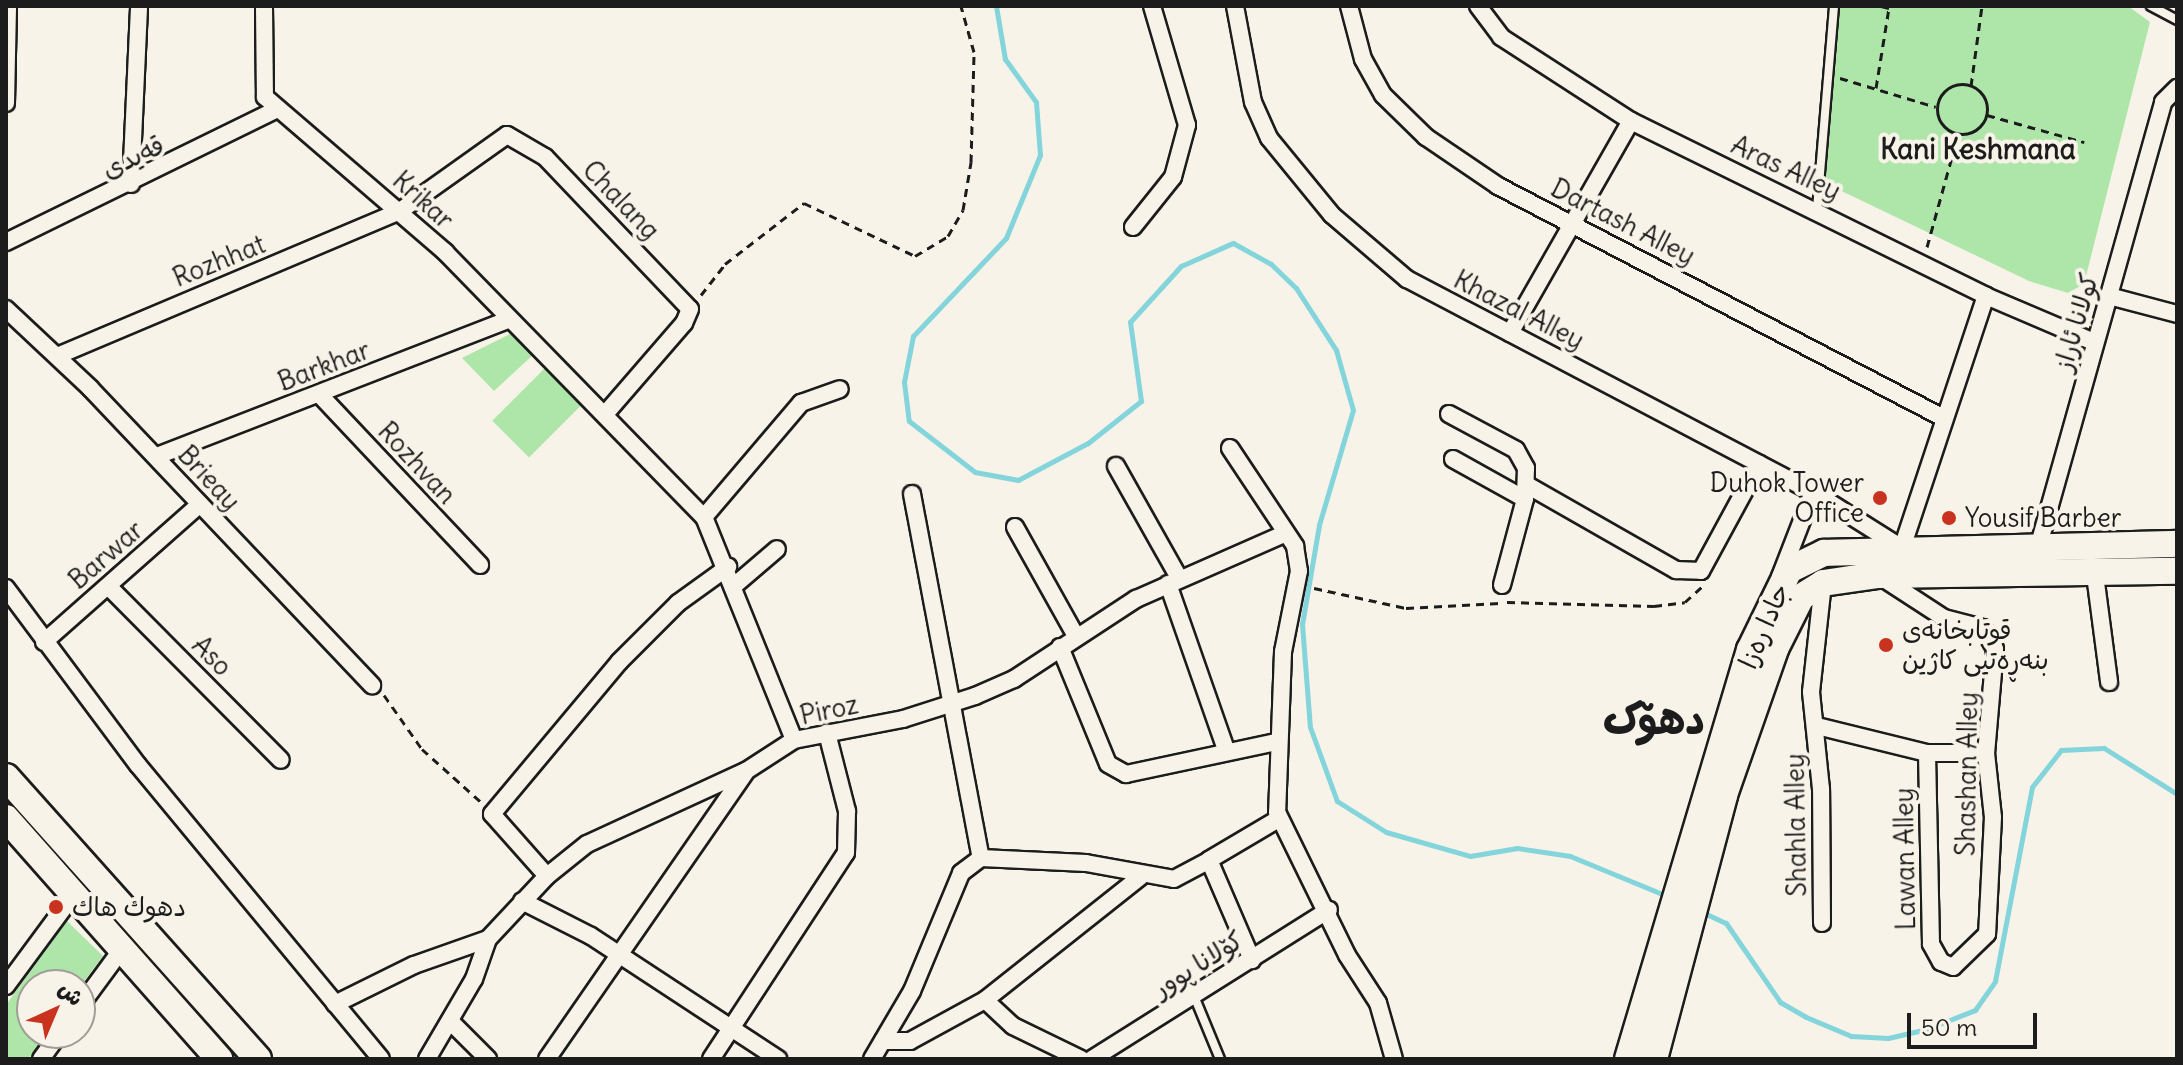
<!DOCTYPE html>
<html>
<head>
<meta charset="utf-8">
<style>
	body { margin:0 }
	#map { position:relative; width:2183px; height:1065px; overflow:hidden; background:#f7f3e8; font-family:Delius,"Playpen Sans Arabic",sans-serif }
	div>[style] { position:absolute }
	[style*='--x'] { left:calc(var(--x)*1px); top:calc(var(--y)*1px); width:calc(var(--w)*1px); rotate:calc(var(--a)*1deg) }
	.green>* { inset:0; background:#aee6aa; transform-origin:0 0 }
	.stream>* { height:5px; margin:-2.5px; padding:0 2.5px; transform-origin:2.5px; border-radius:2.5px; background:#83d5db }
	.path>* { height:3px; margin-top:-1.5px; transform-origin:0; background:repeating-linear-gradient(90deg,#1c1c1c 0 8px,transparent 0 14px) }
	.path>.ring { margin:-1.5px; padding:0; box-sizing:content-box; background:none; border:3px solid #1c1c1c; border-radius:50% }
	.roads { filter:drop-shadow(2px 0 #1c1c1c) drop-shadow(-2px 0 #1c1c1c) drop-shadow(0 2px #1c1c1c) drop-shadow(0 -2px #1c1c1c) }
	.lane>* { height:8px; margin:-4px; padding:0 4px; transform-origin:4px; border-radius:4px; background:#f7f3e8 }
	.street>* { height:16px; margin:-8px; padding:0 8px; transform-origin:8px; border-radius:8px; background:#f7f3e8 }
	.primary>* { height:26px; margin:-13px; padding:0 13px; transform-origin:13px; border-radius:13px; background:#f7f3e8 }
	.dots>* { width:22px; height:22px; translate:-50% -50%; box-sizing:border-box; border:4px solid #f7f3e8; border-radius:50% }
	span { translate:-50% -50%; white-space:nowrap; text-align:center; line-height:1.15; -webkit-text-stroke:8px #f7f3e8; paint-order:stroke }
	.street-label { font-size:26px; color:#1c1c1c }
	.poi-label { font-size:26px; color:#1c1c1c }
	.right { translate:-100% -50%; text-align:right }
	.left { translate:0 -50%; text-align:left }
	.neighbourhood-label { font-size:28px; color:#1c1c1c; font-weight:700 }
	.town-label { font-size:42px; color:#1c1c1c; font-weight:700 }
	.frame { position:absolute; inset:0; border:8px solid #1c1c1c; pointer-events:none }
	.north { position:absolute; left:16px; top:969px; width:80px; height:80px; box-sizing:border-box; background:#f7f3e8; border:2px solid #9f9d96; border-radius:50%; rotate:44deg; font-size:22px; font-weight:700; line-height:32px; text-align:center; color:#1c1c1c }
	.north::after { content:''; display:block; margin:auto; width:28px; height:36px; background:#c8321e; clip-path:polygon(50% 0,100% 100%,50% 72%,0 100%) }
	.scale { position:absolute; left:1907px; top:1013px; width:130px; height:36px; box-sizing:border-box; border:4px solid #1c1c1c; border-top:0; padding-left:10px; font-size:24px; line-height:28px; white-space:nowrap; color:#1c1c1c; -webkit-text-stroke:6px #f7f3e8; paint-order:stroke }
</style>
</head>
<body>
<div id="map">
	<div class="green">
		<div style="clip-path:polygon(1836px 6px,2128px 6px,2150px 22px,2084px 284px,2068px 293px,2029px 281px,1827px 184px,1817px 162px)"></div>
		<div style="clip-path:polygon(512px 333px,534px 354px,494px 391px,462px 358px)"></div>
		<div style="left:546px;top:367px;width:52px;height:76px;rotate:45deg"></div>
		<div style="clip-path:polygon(67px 921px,103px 956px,80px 987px,32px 985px,32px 1033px,47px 1033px,28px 1059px,6px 1059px,6px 1005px)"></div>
	</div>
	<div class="stream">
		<div style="--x:996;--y:6;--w:54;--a:80.4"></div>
		<div style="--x:1005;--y:59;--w:53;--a:54.2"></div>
		<div style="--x:1036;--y:102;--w:53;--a:85.7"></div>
		<div style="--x:1040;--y:155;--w:90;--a:112.3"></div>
		<div style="--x:1006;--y:238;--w:135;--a:133.5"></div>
		<div style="--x:913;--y:336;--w:47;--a:101.1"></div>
		<div style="--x:904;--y:382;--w:39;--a:83"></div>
		<div style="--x:909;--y:421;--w:83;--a:37.7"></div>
		<div style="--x:975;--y:472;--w:44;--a:10.5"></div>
		<div style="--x:1018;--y:480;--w:79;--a:-27.9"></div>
		<div style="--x:1088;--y:443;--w:68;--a:-38.4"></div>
		<div style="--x:1141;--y:401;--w:80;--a:-97.9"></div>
		<div style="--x:1130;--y:322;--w:76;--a:-47.7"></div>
		<div style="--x:1181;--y:266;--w:57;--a:-23.9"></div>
		<div style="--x:1233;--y:243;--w:43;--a:28.9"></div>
		<div style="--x:1271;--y:264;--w:35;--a:44"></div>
		<div style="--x:1296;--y:288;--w:74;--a:57.2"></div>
		<div style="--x:1336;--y:350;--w:62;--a:74.2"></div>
		<div style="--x:1353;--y:410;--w:120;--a:106.5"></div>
		<div style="--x:1319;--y:525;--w:100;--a:99.7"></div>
		<div style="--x:1302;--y:624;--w:103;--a:85.6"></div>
		<div style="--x:1310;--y:727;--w:79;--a:70"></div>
		<div style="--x:1337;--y:801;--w:58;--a:32.3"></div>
		<div style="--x:1386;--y:832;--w:87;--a:15.9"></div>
		<div style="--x:1470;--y:856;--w:48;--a:-9.7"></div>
		<div style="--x:1517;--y:848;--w:54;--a:8.6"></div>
		<div style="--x:1570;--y:856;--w:105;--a:22.4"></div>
		<div style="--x:1702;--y:912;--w:26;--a:25"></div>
		<div style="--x:1726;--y:923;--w:96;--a:55.6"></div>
		<div style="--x:1780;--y:1002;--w:30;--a:30"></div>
		<div style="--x:1806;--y:1017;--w:49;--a:22.9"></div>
		<div style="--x:1851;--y:1036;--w:37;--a:3"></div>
		<div style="--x:1888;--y:1038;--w:40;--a:-13"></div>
		<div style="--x:1927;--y:1029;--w:52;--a:-21.6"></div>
		<div style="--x:1975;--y:1010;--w:35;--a:-55"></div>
		<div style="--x:1995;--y:981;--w:197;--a:-79.2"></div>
		<div style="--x:2032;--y:787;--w:47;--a:-51.9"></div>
		<div style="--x:2061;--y:750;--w:43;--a:-2.7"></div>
		<div style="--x:2104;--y:748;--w:86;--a:32.2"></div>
	</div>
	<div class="path">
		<div style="--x:1840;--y:78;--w:100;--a:16.8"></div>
		<div class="ring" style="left:1937px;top:84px;width:47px;height:47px"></div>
		<div style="--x:1971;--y:86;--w:81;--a:-82.2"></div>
		<div style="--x:1876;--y:88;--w:81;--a:-80.8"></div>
		<div style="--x:1889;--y:8;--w:8;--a:-166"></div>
		<div style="--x:1987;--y:115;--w:101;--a:15.6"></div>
		<div style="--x:1927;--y:247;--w:116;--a:-74.5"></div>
		<div style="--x:701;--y:295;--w:39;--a:-52"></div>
		<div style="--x:725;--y:264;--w:100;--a:-37.7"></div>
		<div style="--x:804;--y:203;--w:123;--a:25.5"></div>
		<div style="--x:915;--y:256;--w:39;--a:-31"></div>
		<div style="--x:948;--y:236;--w:30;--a:-60"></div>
		<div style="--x:963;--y:210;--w:49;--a:-80.5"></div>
		<div style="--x:971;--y:162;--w:110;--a:-88.4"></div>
		<div style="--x:974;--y:52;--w:48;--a:-105.8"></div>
		<div style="--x:1314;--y:588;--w:94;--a:12.3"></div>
		<div style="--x:1406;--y:608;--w:94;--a:-3"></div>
		<div style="--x:1507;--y:602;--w:147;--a:1.6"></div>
		<div style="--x:1654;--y:606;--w:31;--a:-7"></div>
		<div style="--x:1685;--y:602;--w:24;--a:-42"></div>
		<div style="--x:384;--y:695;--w:66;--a:54.9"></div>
		<div style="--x:422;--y:749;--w:78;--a:41.9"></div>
	</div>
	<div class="roads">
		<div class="lane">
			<div style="--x:2151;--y:6;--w:30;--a:28"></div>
			<div style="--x:1817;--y:209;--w:204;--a:-85.2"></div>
			<div style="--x:1194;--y:996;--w:68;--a:67.6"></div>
		</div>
		<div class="street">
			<div style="--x:264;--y:6;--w:91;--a:89.4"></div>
			<div style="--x:265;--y:97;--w:238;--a:40.7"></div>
			<div style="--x:445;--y:252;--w:371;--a:45.7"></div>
			<div style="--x:704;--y:517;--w:240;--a:68"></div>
			<div style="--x:1235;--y:6;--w:98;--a:79.4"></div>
			<div style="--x:1253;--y:102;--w:39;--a:66"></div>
			<div style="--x:1269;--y:138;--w:99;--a:50.7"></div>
			<div style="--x:1332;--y:215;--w:99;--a:40.5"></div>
			<div style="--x:1407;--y:279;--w:458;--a:27.7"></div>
			<div style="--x:1813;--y:492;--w:105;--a:32.2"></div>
			<div style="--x:1902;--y:548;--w:266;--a:-71.6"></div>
			<div style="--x:1349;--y:6;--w:55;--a:75.2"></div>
			<div style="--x:1363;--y:59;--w:41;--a:60.9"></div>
			<div style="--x:1383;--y:95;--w:60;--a:44.3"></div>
			<div style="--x:1426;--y:137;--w:87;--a:34.2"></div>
			<div style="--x:1498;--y:186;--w:500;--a:27.5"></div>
			<div style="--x:1478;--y:6;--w:39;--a:53"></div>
			<div style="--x:1501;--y:37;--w:155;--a:32.9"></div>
			<div style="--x:1631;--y:121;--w:396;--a:26.2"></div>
			<div style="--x:1986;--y:296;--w:117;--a:23.1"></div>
			<div style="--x:6;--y:103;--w:97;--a:-88.8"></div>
			<div style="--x:131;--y:184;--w:178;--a:-87.4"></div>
			<div style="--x:1133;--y:227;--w:64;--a:-51.3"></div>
			<div style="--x:1173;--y:177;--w:54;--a:-74.9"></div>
			<div style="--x:1187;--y:125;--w:124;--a:-106.4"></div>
			<div style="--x:6;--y:242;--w:302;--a:-26.1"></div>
			<div style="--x:2109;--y:296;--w:70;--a:14.8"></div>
			<div style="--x:6;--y:309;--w:115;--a:43.2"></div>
			<div style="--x:90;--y:388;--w:410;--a:46.5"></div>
			<div style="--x:1510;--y:333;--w:244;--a:-60.3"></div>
			<div style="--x:57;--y:356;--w:372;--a:-22.9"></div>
			<div style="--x:400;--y:211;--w:131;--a:-35.4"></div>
			<div style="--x:507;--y:135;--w:44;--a:30.1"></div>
			<div style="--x:545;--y:157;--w:210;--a:46.4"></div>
			<div style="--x:690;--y:309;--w:15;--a:113"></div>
			<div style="--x:684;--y:323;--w:118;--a:130.9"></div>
			<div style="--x:319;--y:394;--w:235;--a:46.7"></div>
			<div style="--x:1449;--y:414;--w:76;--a:28.2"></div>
			<div style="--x:1516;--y:450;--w:21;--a:61"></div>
			<div style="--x:1526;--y:468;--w:31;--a:92"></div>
			<div style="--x:1525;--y:499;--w:89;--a:105"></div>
			<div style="--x:1230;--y:448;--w:118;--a:56.4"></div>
			<div style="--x:1295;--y:546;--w:25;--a:81"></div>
			<div style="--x:1299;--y:571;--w:83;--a:101.2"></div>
			<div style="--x:1283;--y:652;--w:160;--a:92.1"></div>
			<div style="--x:1277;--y:812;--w:159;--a:63.9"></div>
			<div style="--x:1347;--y:955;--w:57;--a:57.1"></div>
			<div style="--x:1378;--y:1003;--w:58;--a:74.1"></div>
			<div style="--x:157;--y:456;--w:376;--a:-21.2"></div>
			<div style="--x:1453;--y:459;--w:82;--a:29.1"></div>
			<div style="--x:1116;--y:466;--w:129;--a:60.6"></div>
			<div style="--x:1527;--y:485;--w:172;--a:29.7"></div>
			<div style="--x:1676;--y:570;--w:25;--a:2"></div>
			<div style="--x:1701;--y:571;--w:122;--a:-61.5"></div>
			<div style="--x:912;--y:494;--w:370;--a:79.3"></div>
			<div style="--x:704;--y:517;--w:150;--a:-49.6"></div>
			<div style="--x:801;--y:403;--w:41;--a:-19.7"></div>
			<div style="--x:1015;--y:527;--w:125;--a:60.8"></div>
			<div style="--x:2036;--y:555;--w:470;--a:-74.3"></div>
			<div style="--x:2163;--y:102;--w:20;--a:-45"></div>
			<div style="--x:1878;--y:575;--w:79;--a:33.1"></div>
			<div style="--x:1944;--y:618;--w:40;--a:14.4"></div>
			<div style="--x:1983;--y:628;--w:24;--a:60"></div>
			<div style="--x:1995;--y:649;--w:104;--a:94.9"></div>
			<div style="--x:1986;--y:753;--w:64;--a:83.8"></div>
			<div style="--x:1993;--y:817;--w:117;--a:92.9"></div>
			<div style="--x:1987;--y:934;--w:47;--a:135.9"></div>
			<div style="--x:1953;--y:967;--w:13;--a:-157"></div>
			<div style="--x:1941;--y:962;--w:21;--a:-119"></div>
			<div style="--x:1931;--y:944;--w:191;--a:-91.2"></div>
			<div style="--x:2095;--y:575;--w:108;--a:82.5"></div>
			<div style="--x:1780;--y:577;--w:91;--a:-68.8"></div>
			<div style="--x:1168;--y:584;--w:176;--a:70.7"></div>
			<div style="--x:735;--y:585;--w:55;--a:-40.6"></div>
			<div style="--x:108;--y:586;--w:245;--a:45.2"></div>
			<div style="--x:6;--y:588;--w:221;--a:53.3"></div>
			<div style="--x:138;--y:765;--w:381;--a:50.4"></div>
			<div style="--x:44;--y:642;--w:208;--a:-41.5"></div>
			<div style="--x:1060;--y:647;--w:126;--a:67.7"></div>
			<div style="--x:1108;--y:764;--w:21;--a:29"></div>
			<div style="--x:1126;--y:774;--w:153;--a:-12"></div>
			<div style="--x:1817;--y:726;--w:113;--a:13.8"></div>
			<div style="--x:1927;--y:753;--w:59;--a:0"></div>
			<div style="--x:1209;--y:860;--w:82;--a:-30.6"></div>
			<div style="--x:547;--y:876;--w:83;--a:-131.6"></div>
			<div style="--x:492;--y:814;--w:198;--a:-50.1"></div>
			<div style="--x:619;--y:662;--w:83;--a:-45"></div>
			<div style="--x:678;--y:603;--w:62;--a:-35.8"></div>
			<div style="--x:522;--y:901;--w:77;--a:26.9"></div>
			<div style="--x:591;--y:936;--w:224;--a:33.3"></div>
			<div style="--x:1822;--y:923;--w:134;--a:-90.4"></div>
			<div style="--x:1821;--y:789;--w:98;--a:-95.9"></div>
			<div style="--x:1811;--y:692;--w:110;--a:-83.7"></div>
			<div style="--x:6;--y:986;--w:114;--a:-53.5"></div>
			<div style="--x:985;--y:1000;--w:38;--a:43"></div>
			<div style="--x:1013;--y:1026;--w:76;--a:25.9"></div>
			<div style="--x:335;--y:1004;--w:88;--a:-26.3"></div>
			<div style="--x:414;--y:965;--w:78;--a:-19.4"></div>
			<div style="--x:80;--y:1006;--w:71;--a:-53.6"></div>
			<div style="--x:450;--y:1021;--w:54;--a:45"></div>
			<div style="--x:883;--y:1041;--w:27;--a:0"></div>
			<div style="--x:910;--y:1041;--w:85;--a:-28.7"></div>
			<div style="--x:985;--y:1000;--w:198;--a:-38.4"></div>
			<div style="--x:41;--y:1059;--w:32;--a:-54"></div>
			<div style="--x:427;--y:1059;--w:93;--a:-59.6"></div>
			<div style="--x:474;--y:979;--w:42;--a:-70.7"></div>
			<div style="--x:488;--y:939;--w:86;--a:-46.9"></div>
			<div style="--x:547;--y:876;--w:51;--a:-38.7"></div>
			<div style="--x:587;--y:844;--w:175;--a:-24.7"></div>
			<div style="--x:746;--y:771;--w:57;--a:-32.9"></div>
			<div style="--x:794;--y:740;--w:111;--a:-10.9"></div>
			<div style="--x:903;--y:719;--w:76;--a:-17.7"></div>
			<div style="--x:975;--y:696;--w:43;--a:-23.6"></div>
			<div style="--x:1014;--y:679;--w:146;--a:-33.3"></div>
			<div style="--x:1136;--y:599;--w:162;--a:-23.7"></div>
			<div style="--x:547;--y:1059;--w:348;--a:-55.3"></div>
			<div style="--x:711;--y:1059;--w:246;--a:-56.8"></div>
			<div style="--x:846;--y:853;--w:42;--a:-88.6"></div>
			<div style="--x:847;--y:811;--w:81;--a:-104.4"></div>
			<div style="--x:872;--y:1059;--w:79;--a:-59.5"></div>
			<div style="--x:912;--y:991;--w:128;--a:-67.4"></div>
			<div style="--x:961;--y:873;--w:25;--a:-37"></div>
			<div style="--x:981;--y:858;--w:105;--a:2.7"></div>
			<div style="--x:1086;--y:863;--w:89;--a:10.3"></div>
			<div style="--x:1174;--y:879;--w:40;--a:-28"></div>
			<div style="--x:1209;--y:860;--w:109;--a:66.7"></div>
			<div style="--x:1092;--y:1059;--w:280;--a:-32.2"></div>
		</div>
		<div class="primary">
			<div style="--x:6;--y:777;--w:378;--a:48.2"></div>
			<div style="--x:6;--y:818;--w:322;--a:48.5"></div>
			<div style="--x:1628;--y:1059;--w:427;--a:-73.4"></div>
			<div style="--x:1750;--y:650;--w:89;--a:-64"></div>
			<div style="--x:1789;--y:570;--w:39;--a:-26"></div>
			<div style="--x:1824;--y:553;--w:353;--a:-1.5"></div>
			<div style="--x:1654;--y:1059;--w:273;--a:-75.1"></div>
			<div style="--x:1724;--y:795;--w:155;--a:-70.7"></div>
			<div style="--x:1775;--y:649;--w:58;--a:-63.4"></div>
			<div style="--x:1801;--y:597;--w:26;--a:-32"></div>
			<div style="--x:1823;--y:583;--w:56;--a:-8.3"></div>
			<div style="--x:1878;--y:575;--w:299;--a:-0.8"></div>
		</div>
	</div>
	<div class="dots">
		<div style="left:1880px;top:498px;background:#c8321e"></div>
		<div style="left:1949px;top:518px;background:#c8321e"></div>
		<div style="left:1886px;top:645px;background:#c8321e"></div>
		<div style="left:56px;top:907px;background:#c8321e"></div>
	</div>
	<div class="street-label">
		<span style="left:133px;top:157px;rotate:-25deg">قەیدی</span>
		<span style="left:1786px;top:168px;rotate:25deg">Aras Alley</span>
		<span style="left:423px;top:200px;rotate:42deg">Krikar</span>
		<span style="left:621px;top:200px;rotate:46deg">Chalang</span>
		<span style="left:1623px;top:222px;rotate:27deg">Dartash Alley</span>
		<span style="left:219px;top:261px;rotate:-22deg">Rozhhat</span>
		<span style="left:1519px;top:310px;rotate:27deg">Khazal Alley</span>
		<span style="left:2076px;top:322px;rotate:-74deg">کولانا ئاراز</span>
		<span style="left:324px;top:366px;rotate:-21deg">Barkhar</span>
		<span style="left:417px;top:463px;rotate:47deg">Rozhvan</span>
		<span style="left:209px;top:478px;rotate:47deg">Brieay</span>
		<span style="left:106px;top:555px;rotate:-41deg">Barwar</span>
		<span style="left:1764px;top:626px;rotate:-67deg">جادا ره‌زا</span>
		<span style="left:212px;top:656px;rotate:45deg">Aso</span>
		<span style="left:829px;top:710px;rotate:-12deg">Piroz</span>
		<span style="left:1967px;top:774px;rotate:-89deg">Shashan Alley</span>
		<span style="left:1796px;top:825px;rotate:-91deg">Shahla Alley</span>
		<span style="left:1905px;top:859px;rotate:-91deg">Lawan Alley</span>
		<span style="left:1198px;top:964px;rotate:-32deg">کۆلانا پوور</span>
	</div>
	<div class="poi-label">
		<span class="right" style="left:1864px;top:498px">Duhok Tower<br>Office</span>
		<span class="left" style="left:1965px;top:518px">Yousif Barber</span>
		<span class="left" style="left:1902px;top:645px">قوتابخانەی<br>بنەڕەتیی کاژین</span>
		<span class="left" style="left:72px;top:907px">دهوك هاك</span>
	</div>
	<div class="neighbourhood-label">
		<span style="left:1978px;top:149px">Kani Keshmana</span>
	</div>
	<div class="town-label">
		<span style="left:1654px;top:719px">دھۆک</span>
	</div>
	<div class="frame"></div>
	<div class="north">ش</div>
	<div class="scale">50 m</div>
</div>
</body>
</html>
